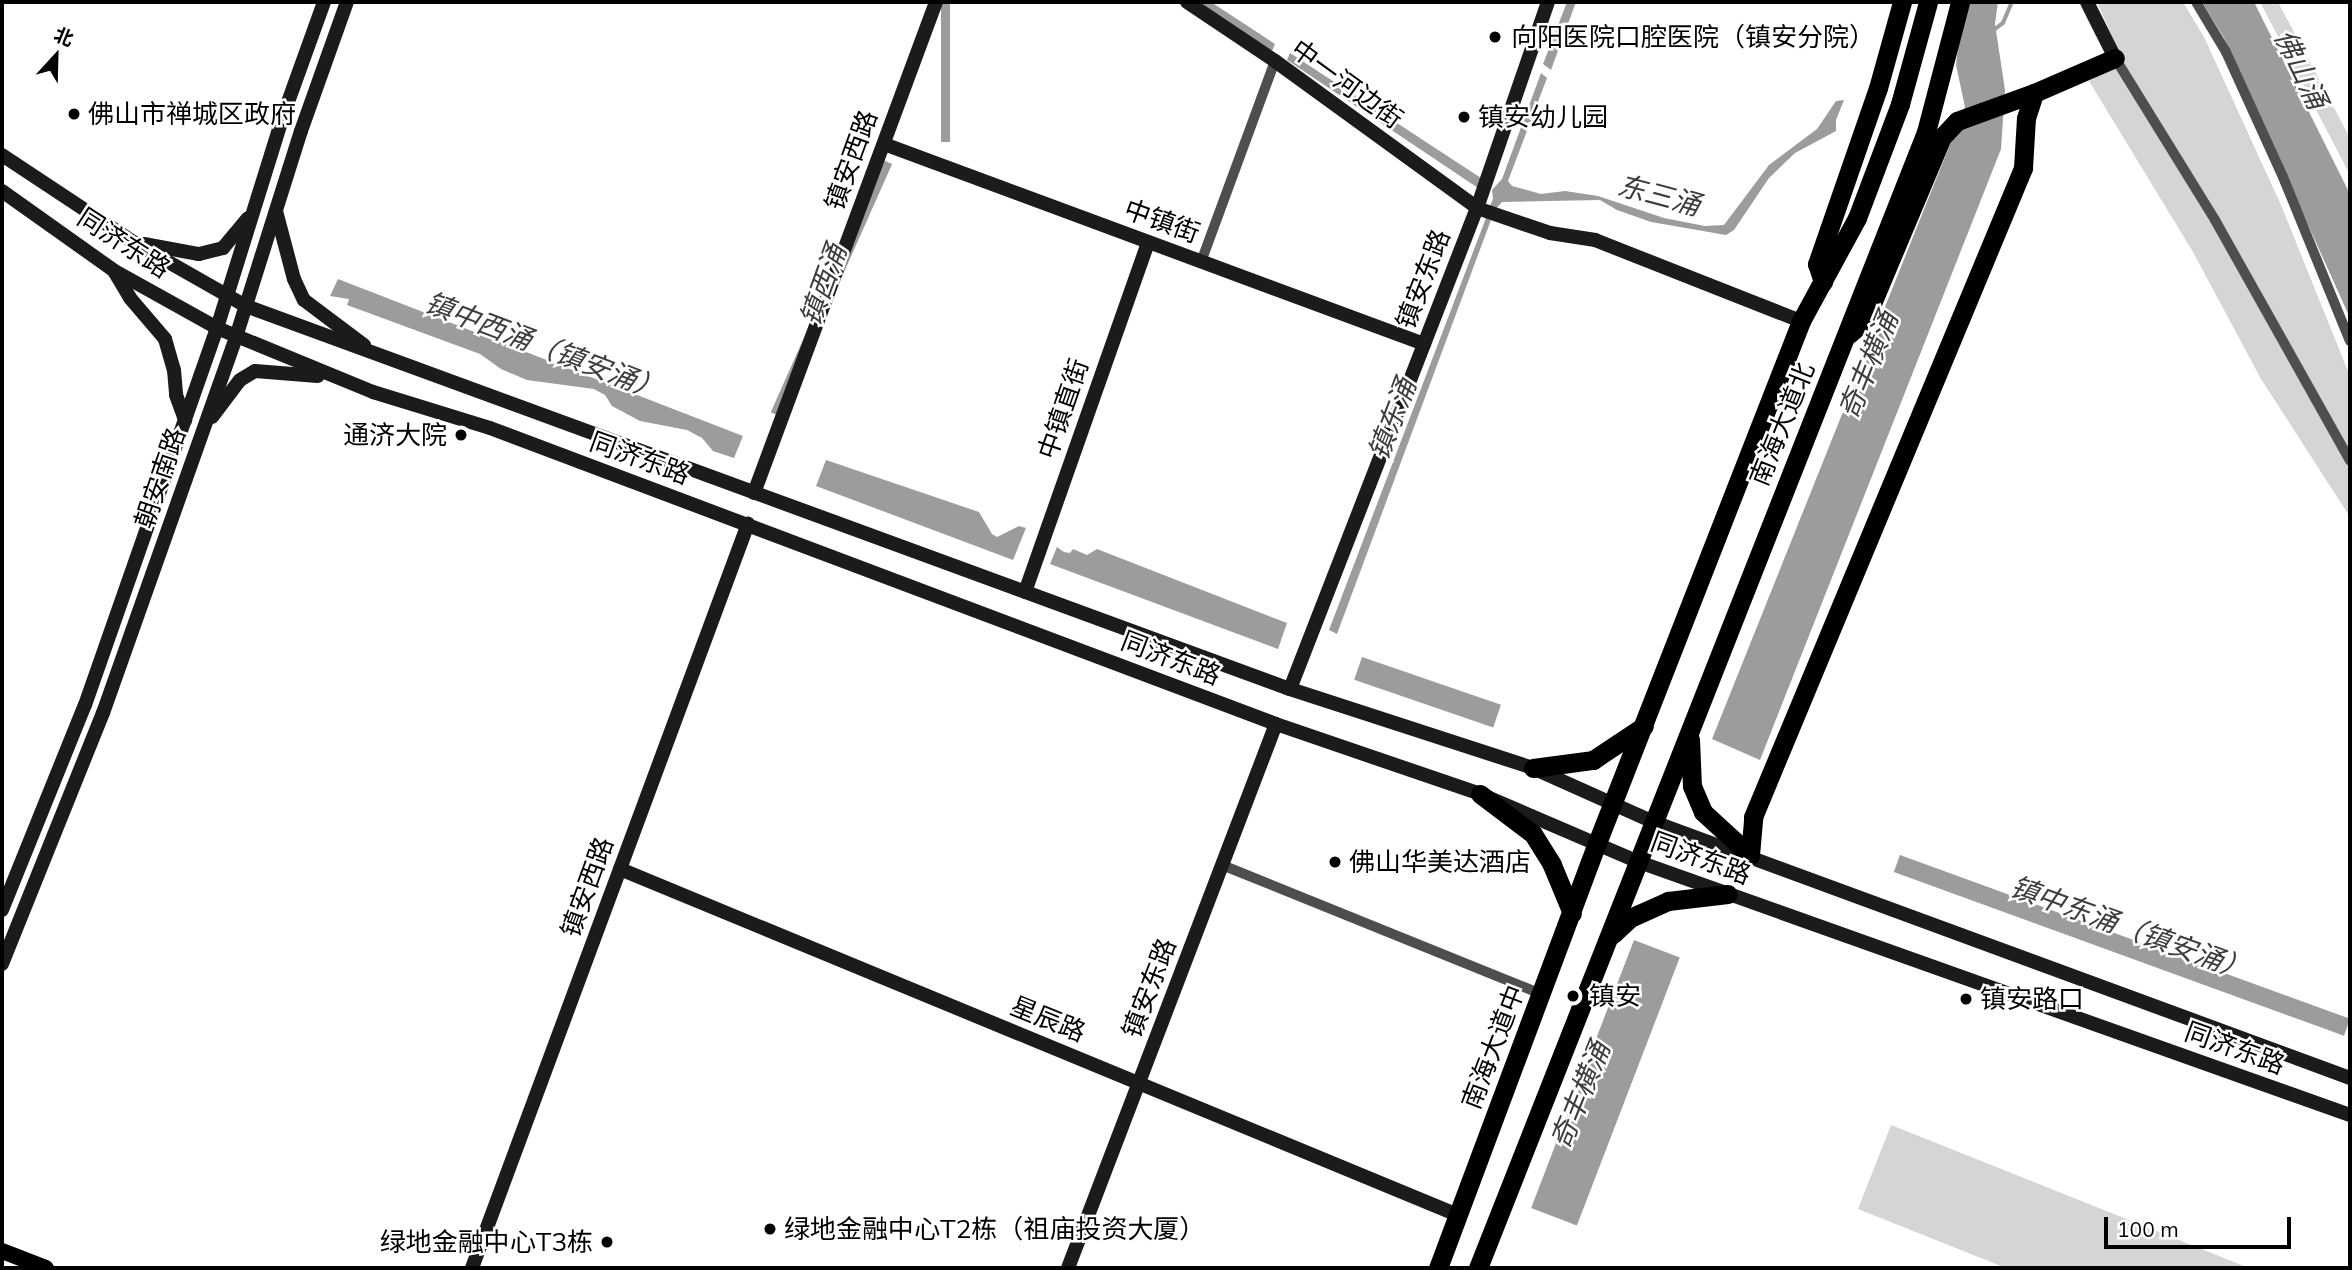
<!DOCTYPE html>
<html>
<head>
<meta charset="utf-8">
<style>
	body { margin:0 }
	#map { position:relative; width:2352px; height:1270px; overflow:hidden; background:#fff; font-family:Mulish,"Noto Sans SC",sans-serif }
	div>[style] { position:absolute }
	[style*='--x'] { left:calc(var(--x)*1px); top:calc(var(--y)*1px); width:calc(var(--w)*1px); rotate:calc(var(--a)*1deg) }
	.green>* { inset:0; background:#d5d5d5 }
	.water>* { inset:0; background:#9c9c9c; transform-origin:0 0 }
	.stream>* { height:3.5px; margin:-1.75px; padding:0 1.75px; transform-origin:1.75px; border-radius:1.75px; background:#9c9c9c }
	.street>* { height:10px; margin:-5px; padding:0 5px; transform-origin:5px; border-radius:5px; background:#4e4e4e }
	.secondary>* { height:14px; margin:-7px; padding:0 7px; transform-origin:7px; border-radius:7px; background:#1b1b1b }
	.primary>* { height:16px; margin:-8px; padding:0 8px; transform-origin:8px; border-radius:8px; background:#000 }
	.highway>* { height:19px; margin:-9.5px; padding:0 9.5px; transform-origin:9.5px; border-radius:9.5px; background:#000 }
	.dots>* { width:19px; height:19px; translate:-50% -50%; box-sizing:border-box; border:4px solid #fff; border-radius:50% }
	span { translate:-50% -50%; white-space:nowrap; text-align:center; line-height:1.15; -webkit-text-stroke:5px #fff; paint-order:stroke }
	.poi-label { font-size:26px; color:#000 }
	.left { translate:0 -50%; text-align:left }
	.right { translate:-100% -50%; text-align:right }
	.street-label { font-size:26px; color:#000 }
	.water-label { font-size:28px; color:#3d3d3d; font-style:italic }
	.frame { position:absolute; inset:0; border:4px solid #000; pointer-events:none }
	.north { position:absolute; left:21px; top:21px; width:70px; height:70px; -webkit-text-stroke:5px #fff; paint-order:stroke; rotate:22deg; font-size:19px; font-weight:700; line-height:28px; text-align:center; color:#000 }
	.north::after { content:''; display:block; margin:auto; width:24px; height:32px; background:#000; clip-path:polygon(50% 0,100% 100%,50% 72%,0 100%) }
	.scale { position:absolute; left:2104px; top:1217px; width:187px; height:32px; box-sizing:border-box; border:4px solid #000; border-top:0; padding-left:9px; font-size:21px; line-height:24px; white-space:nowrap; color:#000; -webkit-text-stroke:5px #fff; paint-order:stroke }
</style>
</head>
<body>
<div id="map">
	<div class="green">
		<div style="clip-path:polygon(2097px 2px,2183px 2px,2204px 37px,2281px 205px,2350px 376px,2350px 517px,2261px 379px,2193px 252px,2089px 81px,2123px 61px)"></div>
		<div style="clip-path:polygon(2260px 2px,2278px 2px,2350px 138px,2350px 175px)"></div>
		<div style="clip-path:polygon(1891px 1125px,2249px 1268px,2006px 1268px,1858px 1209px)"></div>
	</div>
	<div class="water">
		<div style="left:941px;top:2px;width:9px;height:140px"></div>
		<div style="clip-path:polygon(1196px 2px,1211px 2px,1275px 44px,1272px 51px)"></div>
		<div style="clip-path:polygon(1567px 2px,1576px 2px,1551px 70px,1543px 64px)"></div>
		<div style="clip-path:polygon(1963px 2px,1998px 2px,1995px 24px,2005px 90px,2001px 149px,1760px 760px,1712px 739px,1965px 107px,1956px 65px)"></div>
		<div style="clip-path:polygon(2202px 2px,2254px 2px,2350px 194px,2350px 318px,2224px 38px)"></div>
		<div style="clip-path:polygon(1290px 53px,1481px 178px,1478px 188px,1287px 60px)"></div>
		<div style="clip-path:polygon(1541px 73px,1547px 78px,1508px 181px,1512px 186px,1541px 194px,1565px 191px,1598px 196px,1664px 218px,1705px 226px,1724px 225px,1769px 165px,1817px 129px,1836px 101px,1844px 100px,1836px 120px,1836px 131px,1795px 153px,1769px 178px,1734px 230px,1726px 235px,1651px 222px,1617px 210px,1600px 200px,1502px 202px,1493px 212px,1488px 210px,1493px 199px,1492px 190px,1502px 179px)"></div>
		<div style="left:883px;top:160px;width:10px;height:276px;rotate:24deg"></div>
		<div style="clip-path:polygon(1486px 218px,1491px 220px,1337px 634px,1329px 630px)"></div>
		<div style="clip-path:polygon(338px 279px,743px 436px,734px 458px,713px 451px,702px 438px,687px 430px,640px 421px,612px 406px,605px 395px,594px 389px,527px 380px,501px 369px,480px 354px,347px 305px,349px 299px,330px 296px)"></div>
		<div style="clip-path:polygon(826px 460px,979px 512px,992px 534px,997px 537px,1019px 526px,1026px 528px,1013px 560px,816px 486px)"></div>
		<div style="clip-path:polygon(1057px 547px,1064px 552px,1070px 553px,1073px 549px,1087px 555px,1097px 549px,1287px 623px,1278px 649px,1050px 564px)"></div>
		<div style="left:1362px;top:657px;width:147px;height:24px;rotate:19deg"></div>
		<div style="left:1900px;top:855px;width:479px;height:18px;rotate:20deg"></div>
		<div style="left:1634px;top:940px;width:49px;height:287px;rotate:21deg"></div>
	</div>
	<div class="stream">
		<div style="--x:1994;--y:30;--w:11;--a:-38"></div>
		<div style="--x:2003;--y:23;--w:23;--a:-67"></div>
	</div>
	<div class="street">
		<div style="--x:2196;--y:2;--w:58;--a:59"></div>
		<div style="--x:2226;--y:52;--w:137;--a:65.5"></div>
		<div style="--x:2283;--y:177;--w:177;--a:67.8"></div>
		<div style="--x:2115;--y:58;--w:190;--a:58.3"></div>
		<div style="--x:2215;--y:220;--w:276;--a:60.7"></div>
		<div style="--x:1201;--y:262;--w:214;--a:-69.8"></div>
		<div style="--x:1222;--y:865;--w:344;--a:22"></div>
	</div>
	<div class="secondary">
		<div style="--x:1187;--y:2;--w:106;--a:33.8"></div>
		<div style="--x:1275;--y:61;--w:250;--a:36"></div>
		<div style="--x:1477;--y:208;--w:77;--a:18.9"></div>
		<div style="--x:1550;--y:233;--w:46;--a:8.8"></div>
		<div style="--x:1595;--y:240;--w:221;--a:21.5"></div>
		<div style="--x:2087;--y:2;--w:63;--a:63.4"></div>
		<div style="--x:884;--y:144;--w:576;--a:20.32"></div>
		<div style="--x:2;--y:155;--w:159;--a:33.5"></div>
		<div style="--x:135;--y:243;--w:128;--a:29.6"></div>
		<div style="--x:246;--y:306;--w:1112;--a:20.15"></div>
		<div style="--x:1290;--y:689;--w:256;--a:18"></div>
		<div style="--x:1533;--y:768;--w:133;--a:24.1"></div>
		<div style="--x:1654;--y:822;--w:742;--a:20.19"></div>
		<div style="--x:2;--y:191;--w:136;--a:35.4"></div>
		<div style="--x:113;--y:270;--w:119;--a:29.1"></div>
		<div style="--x:217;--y:328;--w:169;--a:22.3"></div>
		<div style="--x:373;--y:392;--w:122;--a:17.1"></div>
		<div style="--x:490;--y:428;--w:840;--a:20.64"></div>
		<div style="--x:1276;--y:724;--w:216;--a:18.9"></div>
		<div style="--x:1480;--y:794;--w:173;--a:23.2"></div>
		<div style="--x:1639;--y:862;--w:755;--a:19.59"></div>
		<div style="--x:276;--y:211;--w:70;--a:75.2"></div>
		<div style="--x:294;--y:279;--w:23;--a:65"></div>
		<div style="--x:304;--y:300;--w:75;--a:36.9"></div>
		<div style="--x:144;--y:244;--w:56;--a:10.3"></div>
		<div style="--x:199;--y:254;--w:25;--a:-14"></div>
		<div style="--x:223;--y:248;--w:39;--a:-50"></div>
		<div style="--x:114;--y:271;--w:31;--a:59"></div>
		<div style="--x:130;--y:298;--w:54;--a:49.5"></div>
		<div style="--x:165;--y:339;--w:32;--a:74"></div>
		<div style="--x:174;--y:370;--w:25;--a:85"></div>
		<div style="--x:176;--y:395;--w:27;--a:70"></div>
		<div style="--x:212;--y:417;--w:46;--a:-52.9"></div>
		<div style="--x:240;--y:380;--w:17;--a:-31"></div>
		<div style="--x:255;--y:371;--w:63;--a:4.5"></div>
		<div style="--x:754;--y:493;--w:524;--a:-69.66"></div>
		<div style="--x:1025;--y:592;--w:371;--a:-70.6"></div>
		<div style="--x:1290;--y:689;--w:516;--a:-68.76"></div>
		<div style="--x:1477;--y:208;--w:218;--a:-71"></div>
		<div style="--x:620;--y:869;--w:907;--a:22.44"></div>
		<div style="--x:2;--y:910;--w:221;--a:-68"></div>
		<div style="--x:85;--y:705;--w:399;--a:-70.7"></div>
		<div style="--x:217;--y:328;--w:222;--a:-72.7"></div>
		<div style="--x:283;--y:116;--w:121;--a:-70.2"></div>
		<div style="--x:2;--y:964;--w:271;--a:-68.1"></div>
		<div style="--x:103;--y:713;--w:399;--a:-70.5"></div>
		<div style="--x:236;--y:337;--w:216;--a:-72.5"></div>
		<div style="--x:301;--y:131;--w:137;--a:-70.4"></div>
		<div style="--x:472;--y:1268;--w:794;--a:-69.65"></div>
		<div style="--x:1068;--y:1268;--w:582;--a:-69.08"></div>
	</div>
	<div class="primary">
		<div style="--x:2;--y:1251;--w:47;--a:21.1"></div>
	</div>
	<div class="highway">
		<div style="--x:1823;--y:282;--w:19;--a:-108"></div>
		<div style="--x:1817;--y:264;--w:186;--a:-70.9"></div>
		<div style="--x:1878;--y:88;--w:89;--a:-74.4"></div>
		<div style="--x:1849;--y:334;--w:21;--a:-41"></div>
		<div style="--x:1865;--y:320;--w:199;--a:-67.2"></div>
		<div style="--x:1942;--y:137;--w:22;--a:-47"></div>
		<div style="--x:1957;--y:121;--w:82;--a:-20"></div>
		<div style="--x:2034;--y:93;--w:88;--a:-23.4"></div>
		<div style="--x:1690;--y:739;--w:47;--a:87.6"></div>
		<div style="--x:1692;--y:786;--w:28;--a:67"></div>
		<div style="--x:1703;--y:812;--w:64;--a:42.5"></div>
		<div style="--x:1533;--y:768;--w:61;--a:-7.6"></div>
		<div style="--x:1593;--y:760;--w:61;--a:-33.7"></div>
		<div style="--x:1480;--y:794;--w:66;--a:37"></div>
		<div style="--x:1533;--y:834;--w:36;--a:58"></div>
		<div style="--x:1552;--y:865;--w:52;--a:67.4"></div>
		<div style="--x:1750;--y:855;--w:38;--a:-85"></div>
		<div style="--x:1753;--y:817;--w:703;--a:-67.41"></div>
		<div style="--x:2023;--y:168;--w:50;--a:-86.6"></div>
		<div style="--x:2026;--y:118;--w:26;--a:-72"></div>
		<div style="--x:1613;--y:934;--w:23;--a:-43"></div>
		<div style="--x:1630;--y:918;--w:42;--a:-24.1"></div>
		<div style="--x:1668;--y:901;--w:60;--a:-6.7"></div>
		<div style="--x:1438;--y:1268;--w:454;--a:-69.5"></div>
		<div style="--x:1597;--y:843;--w:560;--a:-68.65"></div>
		<div style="--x:1801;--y:321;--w:117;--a:-61.5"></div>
		<div style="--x:1857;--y:218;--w:122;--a:-69.3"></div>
		<div style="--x:1900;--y:104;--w:106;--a:-74.6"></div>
		<div style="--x:1478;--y:1268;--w:1221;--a:-68.48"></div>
		<div style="--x:1926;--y:132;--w:134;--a:-75.3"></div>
	</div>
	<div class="dots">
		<div style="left:1495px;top:37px;background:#000"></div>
		<div style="left:74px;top:114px;background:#000"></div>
		<div style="left:1464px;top:117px;background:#000"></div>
		<div style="left:461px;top:435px;background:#000"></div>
		<div style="left:1335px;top:862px;background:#000"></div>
		<div style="left:1573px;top:996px;background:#000"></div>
		<div style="left:1966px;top:999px;background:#000"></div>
		<div style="left:770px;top:1229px;background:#000"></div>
		<div style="left:607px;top:1242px;background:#000"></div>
	</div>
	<div class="poi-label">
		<span class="left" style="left:1511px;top:37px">向阳医院口腔医院（镇安分院）</span>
		<span class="left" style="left:88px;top:114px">佛山市禅城区政府</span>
		<span class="left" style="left:1478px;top:117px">镇安幼儿园</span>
		<span class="right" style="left:447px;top:435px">通济大院</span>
		<span class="left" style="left:1349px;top:862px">佛山华美达酒店</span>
		<span class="left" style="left:1589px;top:996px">镇安</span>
		<span class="left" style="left:1980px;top:999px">镇安路口</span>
		<span class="left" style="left:784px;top:1229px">绿地金融中心T2栋（祖庙投资大厦）</span>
		<span class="right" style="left:593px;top:1242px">绿地金融中心T3栋</span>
	</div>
	<div class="street-label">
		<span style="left:1347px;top:84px;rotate:36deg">中一河边街</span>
		<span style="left:851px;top:160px;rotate:-70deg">镇安西路</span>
		<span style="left:1162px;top:221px;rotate:20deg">中镇街</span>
		<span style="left:124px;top:243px;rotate:33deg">同济东路</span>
		<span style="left:1423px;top:279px;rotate:-69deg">镇安东路</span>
		<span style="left:1063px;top:409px;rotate:-71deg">中镇直街</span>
		<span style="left:1782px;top:424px;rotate:-68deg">南海大道北</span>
		<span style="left:640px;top:458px;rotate:20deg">同济东路</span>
		<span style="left:160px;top:478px;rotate:-71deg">朝安南路</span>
		<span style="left:1171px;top:658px;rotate:21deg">同济东路</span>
		<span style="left:1701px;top:858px;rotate:20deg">同济东路</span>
		<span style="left:587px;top:887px;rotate:-70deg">镇安西路</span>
		<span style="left:1149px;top:988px;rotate:-69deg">镇安东路</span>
		<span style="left:1048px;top:1019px;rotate:22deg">星辰路</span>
		<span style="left:1493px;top:1047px;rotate:-69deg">南海大道中</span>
		<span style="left:2235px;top:1048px;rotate:20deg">同济东路</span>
	</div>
	<div class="water-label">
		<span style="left:2301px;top:69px;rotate:64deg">佛山涌</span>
		<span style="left:1659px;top:195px;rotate:15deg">东三涌</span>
		<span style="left:823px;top:285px;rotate:-70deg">镇西涌</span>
		<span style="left:544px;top:346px;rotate:21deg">镇中西涌（镇安涌）</span>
		<span style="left:1868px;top:365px;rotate:-68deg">奇丰横涌</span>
		<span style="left:1392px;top:419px;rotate:-69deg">镇东涌</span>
		<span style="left:2130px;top:928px;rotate:20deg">镇中东涌（镇安涌）</span>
		<span style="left:1580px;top:1095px;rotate:-68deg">奇丰横涌</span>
	</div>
	<div class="frame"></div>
	<div class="north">北</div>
	<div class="scale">100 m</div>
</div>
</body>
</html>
